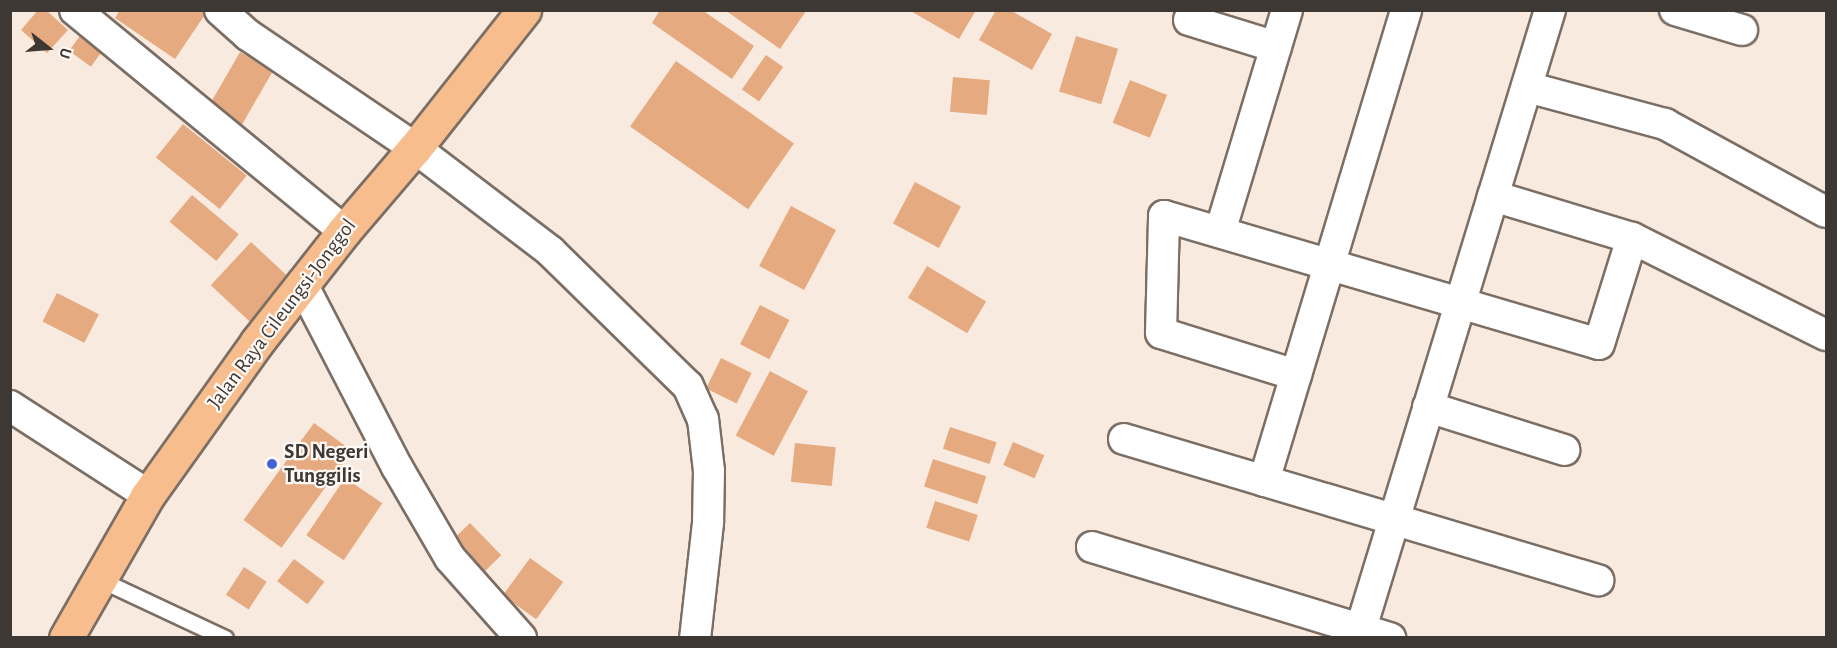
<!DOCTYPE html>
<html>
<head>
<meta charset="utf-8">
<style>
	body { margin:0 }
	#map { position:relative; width:1837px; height:648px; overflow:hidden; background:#f9eadf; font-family:"Alegreya Sans",sans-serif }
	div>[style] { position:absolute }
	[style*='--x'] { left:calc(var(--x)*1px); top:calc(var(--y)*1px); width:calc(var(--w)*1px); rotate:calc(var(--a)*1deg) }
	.building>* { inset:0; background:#e5aa80; transform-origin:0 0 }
	.roads { filter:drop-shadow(2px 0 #7b6e65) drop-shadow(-2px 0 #7b6e65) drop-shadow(0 2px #7b6e65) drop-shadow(0 -2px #7b6e65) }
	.service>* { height:15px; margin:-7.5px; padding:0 7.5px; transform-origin:7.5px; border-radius:7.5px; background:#fff }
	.minor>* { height:30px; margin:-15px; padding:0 15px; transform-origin:15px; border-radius:15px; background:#fff }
	.primary>* { height:33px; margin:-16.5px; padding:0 16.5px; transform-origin:16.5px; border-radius:16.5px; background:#f7bd8d }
	.dots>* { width:16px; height:16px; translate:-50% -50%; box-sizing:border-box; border:3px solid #fff9f5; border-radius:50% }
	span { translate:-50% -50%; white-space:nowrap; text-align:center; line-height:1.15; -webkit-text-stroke:4.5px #fff9f5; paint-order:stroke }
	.street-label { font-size:21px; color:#3e3834 }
	.poi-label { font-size:21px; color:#3e3834; font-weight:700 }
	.left { translate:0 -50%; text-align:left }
	.frame { position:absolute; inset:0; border:12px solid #3e3834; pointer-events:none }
	.north { position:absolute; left:18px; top:18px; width:60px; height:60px; -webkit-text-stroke:4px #fff9f5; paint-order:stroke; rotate:107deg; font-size:16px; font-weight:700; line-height:24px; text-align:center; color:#3e3834 }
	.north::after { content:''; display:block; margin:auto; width:21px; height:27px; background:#3e3834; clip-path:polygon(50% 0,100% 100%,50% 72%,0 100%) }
</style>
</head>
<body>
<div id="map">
	<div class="building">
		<div style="clip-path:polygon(38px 10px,46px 10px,68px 30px,47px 53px,21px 30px)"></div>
		<div style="clip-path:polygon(120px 10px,202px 10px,206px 13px,175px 59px,115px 18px)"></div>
		<div style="clip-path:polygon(660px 10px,702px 10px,754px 46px,732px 79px,652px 23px)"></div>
		<div style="clip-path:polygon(725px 10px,805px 10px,806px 11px,780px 49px)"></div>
		<div style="clip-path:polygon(909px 10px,976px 10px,959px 39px)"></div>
		<div style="clip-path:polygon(996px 10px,1010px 10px,1052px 34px,1032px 70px,979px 40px)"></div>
		<div style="left:82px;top:33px;width:27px;height:22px;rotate:36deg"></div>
		<div style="left:1076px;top:36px;width:44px;height:58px;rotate:17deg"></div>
		<div style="left:240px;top:52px;width:38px;height:68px;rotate:30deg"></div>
		<div style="left:766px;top:55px;width:21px;height:42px;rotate:35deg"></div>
		<div style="left:676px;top:61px;width:144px;height:80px;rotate:35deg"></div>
		<div style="left:953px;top:77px;width:37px;height:35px;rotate:5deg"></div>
		<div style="left:1130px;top:80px;width:40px;height:46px;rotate:22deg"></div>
		<div style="left:183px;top:124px;width:82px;height:43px;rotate:39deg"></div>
		<div style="left:915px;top:182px;width:52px;height:47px;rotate:28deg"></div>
		<div style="left:192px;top:195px;width:61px;height:35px;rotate:40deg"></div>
		<div style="left:791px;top:206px;width:51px;height:68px;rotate:28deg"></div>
		<div style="left:251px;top:242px;width:54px;height:59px;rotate:43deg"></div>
		<div style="left:927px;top:266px;width:69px;height:37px;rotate:31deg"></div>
		<div style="left:57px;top:293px;width:47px;height:32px;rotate:27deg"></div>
		<div style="left:760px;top:305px;width:33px;height:44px;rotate:27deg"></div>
		<div style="left:721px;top:358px;width:34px;height:34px;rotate:26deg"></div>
		<div style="left:770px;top:371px;width:43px;height:73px;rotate:28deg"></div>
		<div style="left:314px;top:423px;width:47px;height:120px;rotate:36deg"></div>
		<div style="left:950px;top:427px;width:49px;height:23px;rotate:18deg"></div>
		<div style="left:1013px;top:442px;width:34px;height:25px;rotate:23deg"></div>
		<div style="left:795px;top:443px;width:41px;height:39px;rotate:6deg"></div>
		<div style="left:933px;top:459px;width:56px;height:29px;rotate:18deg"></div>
		<div style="left:345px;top:478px;width:45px;height:69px;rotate:34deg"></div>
		<div style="left:935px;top:501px;width:45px;height:28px;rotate:18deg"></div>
		<div style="left:470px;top:523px;width:45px;height:29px;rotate:46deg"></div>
		<div style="left:530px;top:558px;width:41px;height:46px;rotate:36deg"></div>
		<div style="left:294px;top:559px;width:38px;height:28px;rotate:37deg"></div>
		<div style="left:244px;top:567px;width:27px;height:33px;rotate:33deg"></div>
	</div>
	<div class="roads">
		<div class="service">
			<div style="--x:101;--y:580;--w:137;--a:25.1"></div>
		</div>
		<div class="minor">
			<div style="--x:75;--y:10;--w:348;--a:39.4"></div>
			<div style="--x:220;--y:10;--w:38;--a:42"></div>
			<div style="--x:248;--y:35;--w:202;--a:34.1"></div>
			<div style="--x:415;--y:148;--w:170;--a:37.3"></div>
			<div style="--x:550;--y:251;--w:193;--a:44.4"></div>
			<div style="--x:688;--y:386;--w:36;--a:66"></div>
			<div style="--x:703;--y:419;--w:52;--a:83.4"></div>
			<div style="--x:709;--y:471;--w:52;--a:91.1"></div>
			<div style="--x:708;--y:523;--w:116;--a:96.4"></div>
			<div style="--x:1675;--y:10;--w:70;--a:16.6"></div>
			<div style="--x:1189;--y:20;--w:91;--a:17.2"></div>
			<div style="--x:1527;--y:87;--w:143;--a:15"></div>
			<div style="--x:1665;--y:124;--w:183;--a:28.7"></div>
			<div style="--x:1493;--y:196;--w:145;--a:16.8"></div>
			<div style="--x:1632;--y:238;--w:217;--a:26.6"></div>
			<div style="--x:1220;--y:232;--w:232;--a:-73.2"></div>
			<div style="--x:302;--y:284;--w:206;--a:62.6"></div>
			<div style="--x:397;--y:467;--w:105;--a:59.8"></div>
			<div style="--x:450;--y:558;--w:107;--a:48.4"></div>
			<div style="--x:1296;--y:375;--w:141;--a:-162.7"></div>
			<div style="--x:1161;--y:333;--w:117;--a:-88.5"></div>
			<div style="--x:1164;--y:216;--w:453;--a:16.4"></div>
			<div style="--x:1599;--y:344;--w:111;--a:-72.7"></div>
			<div style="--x:10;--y:406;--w:164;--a:32.8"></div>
			<div style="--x:1428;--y:407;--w:143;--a:17.5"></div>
			<div style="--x:1124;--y:439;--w:495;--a:16.6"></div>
			<div style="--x:1264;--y:481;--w:492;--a:-73.2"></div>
			<div style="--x:1092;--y:547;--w:312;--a:17"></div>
			<div style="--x:1358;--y:638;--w:657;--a:-73"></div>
		</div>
		<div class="primary">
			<div style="--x:66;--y:638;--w:165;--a:-60.2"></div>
			<div style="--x:148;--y:495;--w:188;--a:-54.5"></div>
			<div style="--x:257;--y:342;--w:141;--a:-51.9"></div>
			<div style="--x:344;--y:231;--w:109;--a:-49.5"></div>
			<div style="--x:415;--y:148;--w:176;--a:-51.7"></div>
		</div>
	</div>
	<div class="dots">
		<div style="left:272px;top:464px;background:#4064d6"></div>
	</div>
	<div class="street-label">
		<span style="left:282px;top:314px;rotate:-53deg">Jalan Raya Cileungsi-Jonggol</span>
	</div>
	<div class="poi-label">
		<span class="left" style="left:284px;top:464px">SD Negeri<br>Tunggilis</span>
	</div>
	<div class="frame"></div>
	<div class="north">U</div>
</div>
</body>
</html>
